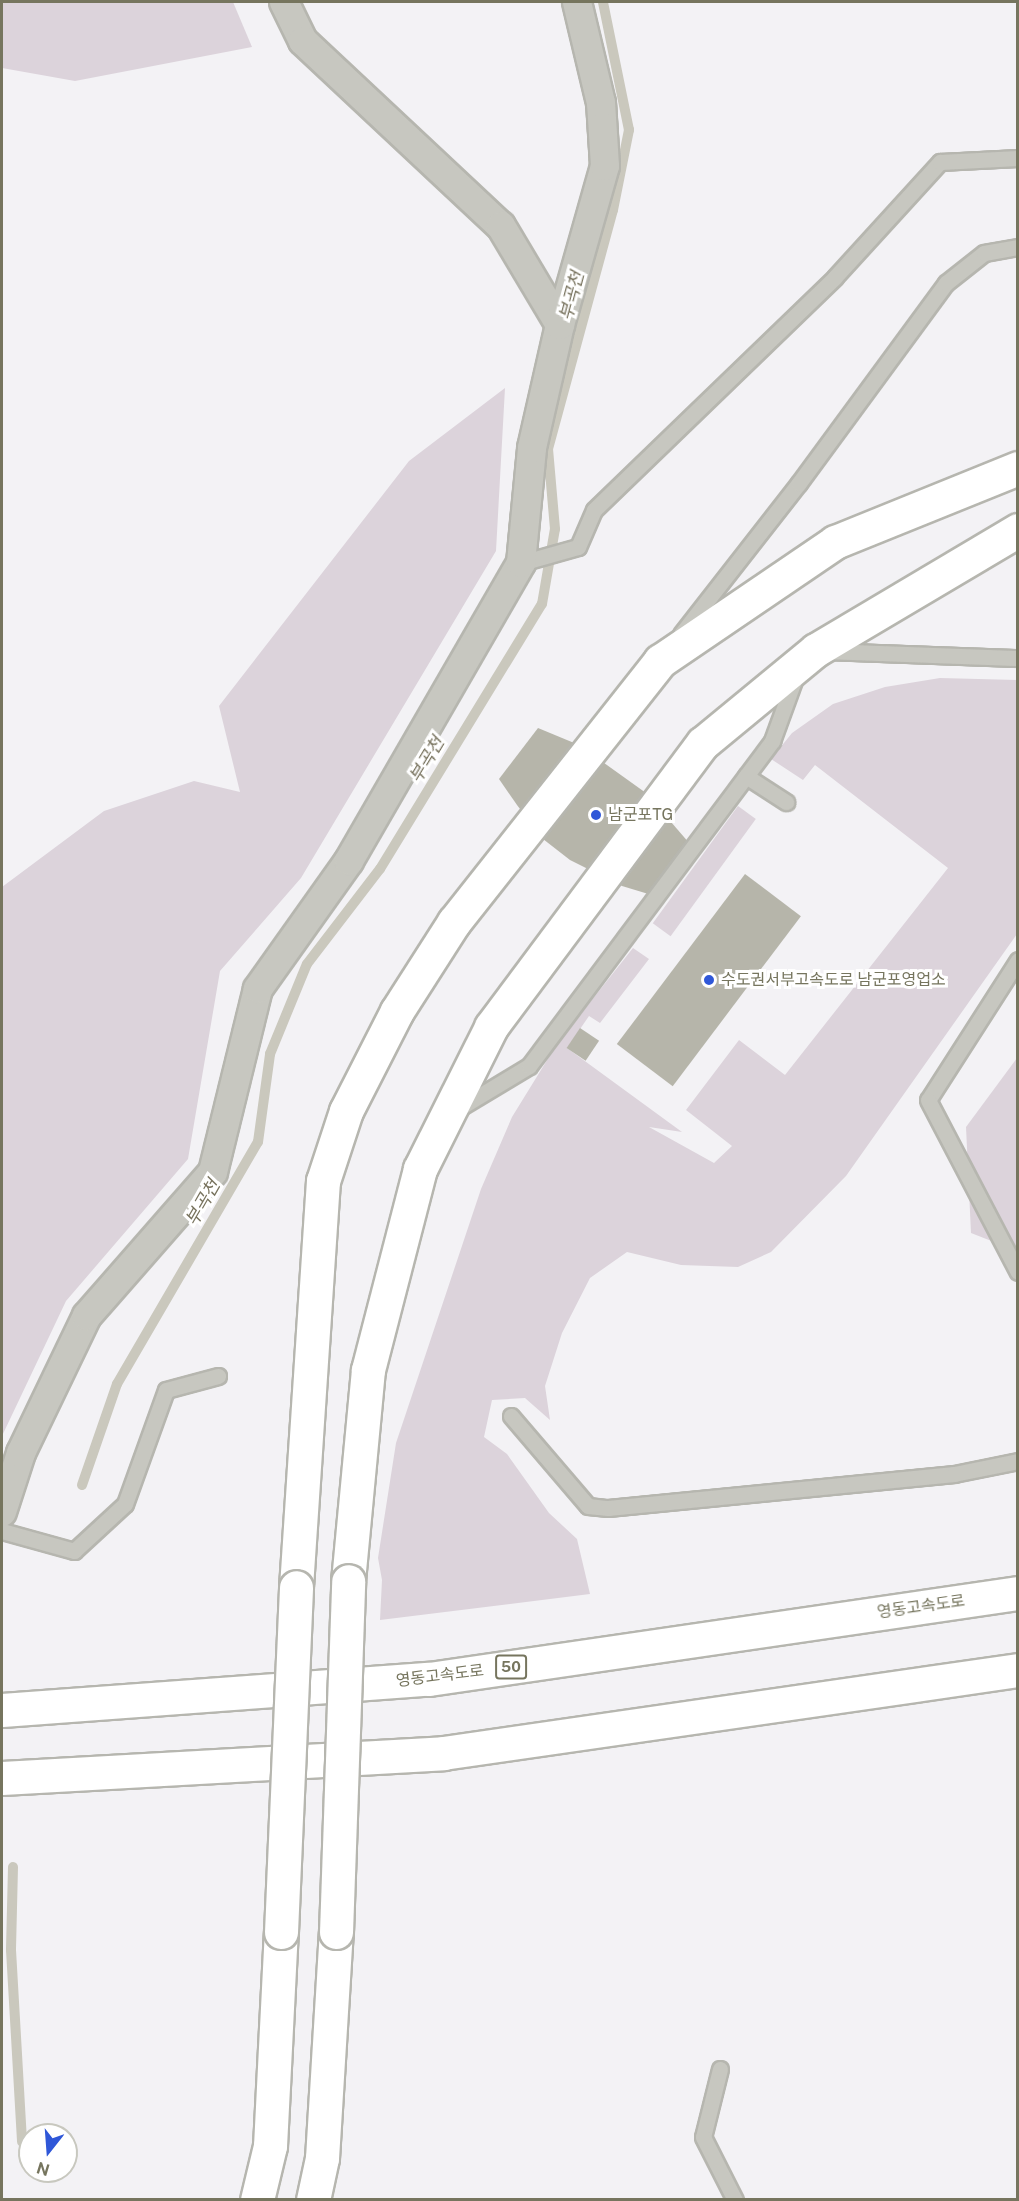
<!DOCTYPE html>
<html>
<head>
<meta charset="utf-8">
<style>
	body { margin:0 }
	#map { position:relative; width:1019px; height:2201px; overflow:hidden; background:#f3f2f5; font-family:"Public Sans","Noto Sans KR",sans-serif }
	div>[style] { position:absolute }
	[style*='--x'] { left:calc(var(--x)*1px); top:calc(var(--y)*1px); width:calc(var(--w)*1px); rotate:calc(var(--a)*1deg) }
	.green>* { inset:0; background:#dcd3db; transform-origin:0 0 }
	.stream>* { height:10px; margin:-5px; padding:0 5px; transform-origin:5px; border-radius:5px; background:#cac8bd }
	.building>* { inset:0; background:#b6b5aa; transform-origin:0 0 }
	.roads { filter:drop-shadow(2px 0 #b6b6af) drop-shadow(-2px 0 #b6b6af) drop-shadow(0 2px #b6b6af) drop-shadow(0 -2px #b6b6af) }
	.lane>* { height:15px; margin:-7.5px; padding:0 7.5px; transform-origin:7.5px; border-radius:7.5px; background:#c7c7c0 }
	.street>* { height:28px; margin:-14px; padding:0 14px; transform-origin:14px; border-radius:14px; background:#c7c7c0 }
	.highway>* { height:33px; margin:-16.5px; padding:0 16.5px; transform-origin:16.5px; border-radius:16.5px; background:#fff }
	.bridges { filter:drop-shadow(2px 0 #b6b6af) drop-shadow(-2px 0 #b6b6af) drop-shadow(0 2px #b6b6af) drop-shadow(0 -2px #b6b6af) }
	.highway-bridge>* { height:33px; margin:-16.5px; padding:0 16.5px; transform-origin:16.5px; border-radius:16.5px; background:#fff }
	.dots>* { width:16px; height:16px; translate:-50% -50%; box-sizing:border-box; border:3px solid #fff; border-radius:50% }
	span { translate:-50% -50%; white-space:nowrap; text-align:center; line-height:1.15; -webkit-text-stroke:6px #fff; paint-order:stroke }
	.shield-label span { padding:2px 4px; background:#fff; border:2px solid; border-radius:4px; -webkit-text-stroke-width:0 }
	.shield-label { font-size:15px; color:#76755e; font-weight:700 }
	.poi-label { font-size:16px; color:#76755e }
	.left { translate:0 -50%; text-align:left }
	.street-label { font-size:16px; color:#76755e }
	.water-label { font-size:18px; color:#77725d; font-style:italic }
	.frame { position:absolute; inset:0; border:3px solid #76755e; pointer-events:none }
	.north { position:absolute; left:18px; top:2123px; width:60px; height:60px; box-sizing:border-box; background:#fff; border:2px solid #c8c8bf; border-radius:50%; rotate:197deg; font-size:16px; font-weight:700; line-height:24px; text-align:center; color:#76755e }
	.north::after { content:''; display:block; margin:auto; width:21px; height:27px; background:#2f57d8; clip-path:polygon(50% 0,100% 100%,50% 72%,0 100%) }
</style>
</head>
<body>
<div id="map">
	<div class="green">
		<div style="clip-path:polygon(2px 2px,233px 2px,252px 47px,75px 81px,2px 68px)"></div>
		<div style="clip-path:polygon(505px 388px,496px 551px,301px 878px,220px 971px,188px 1159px,66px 1301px,2px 1436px,2px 887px,104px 811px,194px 781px,240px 792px,219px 706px,409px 461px)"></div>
		<div style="clip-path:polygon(940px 678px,1017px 680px,1017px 934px,846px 1176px,771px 1252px,738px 1267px,681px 1265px,627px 1252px,590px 1278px,562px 1333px,545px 1386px,550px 1420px,525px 1398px,492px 1400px,484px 1437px,507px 1454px,549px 1513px,577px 1539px,590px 1594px,380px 1620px,382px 1580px,378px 1558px,396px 1443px,481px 1189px,512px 1117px,557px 1044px,633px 948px,649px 959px,600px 1023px,589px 1016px,567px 1048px,682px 1132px,649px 1127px,714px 1163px,732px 1146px,686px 1110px,739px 1040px,785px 1075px,948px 868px,815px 765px,803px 780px,771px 759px,792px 733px,833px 704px,885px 687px)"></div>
		<div style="left:738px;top:806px;width:22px;height:145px;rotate:36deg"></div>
		<div style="clip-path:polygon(1017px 1058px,1017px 1251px,971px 1233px,966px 1127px)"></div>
	</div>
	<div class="stream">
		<div style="--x:82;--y:1485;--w:107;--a:-70.9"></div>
		<div style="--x:117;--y:1384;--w:280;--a:-59.8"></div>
		<div style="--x:258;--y:1142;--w:89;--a:-82.2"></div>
		<div style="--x:270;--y:1054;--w:97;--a:-67.7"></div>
		<div style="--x:307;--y:964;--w:120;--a:-52.5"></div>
		<div style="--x:380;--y:869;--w:311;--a:-58.6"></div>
		<div style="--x:542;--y:604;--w:76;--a:-80.2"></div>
		<div style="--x:555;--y:529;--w:80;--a:-95"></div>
		<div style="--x:548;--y:449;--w:248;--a:-74.8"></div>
		<div style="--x:613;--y:210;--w:82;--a:-78.7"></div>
		<div style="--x:629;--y:130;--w:131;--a:-101.5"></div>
		<div style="--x:13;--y:1867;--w:83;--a:91.4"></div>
		<div style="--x:11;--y:1950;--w:192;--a:86.7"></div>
	</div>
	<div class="building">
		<div style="clip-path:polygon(538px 728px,579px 745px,646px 793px,690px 844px,655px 896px,622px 886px,570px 860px,543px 839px,517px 805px,499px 779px)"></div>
		<div style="left:745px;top:874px;width:70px;height:213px;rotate:37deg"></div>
		<div style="left:580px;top:1028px;width:23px;height:24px;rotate:34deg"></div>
	</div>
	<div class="roads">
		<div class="lane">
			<div style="--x:521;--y:563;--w:59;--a:-15.7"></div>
			<div style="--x:578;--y:547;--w:40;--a:-66.6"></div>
			<div style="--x:594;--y:510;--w:335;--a:-44"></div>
			<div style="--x:835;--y:277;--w:156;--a:-47.6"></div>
			<div style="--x:940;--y:162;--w:78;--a:-2.9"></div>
			<div style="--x:681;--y:634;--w:192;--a:-52"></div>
			<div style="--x:799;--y:483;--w:248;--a:-53.7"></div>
			<div style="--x:946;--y:283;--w:48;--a:-38.3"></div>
			<div style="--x:984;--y:253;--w:35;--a:-10"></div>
			<div style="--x:825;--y:651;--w:193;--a:2.1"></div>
			<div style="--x:746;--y:776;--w:48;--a:33"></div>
			<div style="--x:1018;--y:960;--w:166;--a:122.7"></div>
			<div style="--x:928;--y:1100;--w:194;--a:62.4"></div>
			<div style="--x:456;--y:1110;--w:85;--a:-31.1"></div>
			<div style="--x:529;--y:1066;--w:406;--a:-53.2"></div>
			<div style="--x:772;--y:741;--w:70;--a:-70"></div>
			<div style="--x:511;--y:1416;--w:118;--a:49.5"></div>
			<div style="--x:588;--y:1506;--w:20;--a:6"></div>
			<div style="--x:608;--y:1508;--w:348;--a:-5.6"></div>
			<div style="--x:954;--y:1474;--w:65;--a:-11.5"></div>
			<div style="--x:2;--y:1531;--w:75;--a:15.5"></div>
			<div style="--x:74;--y:1551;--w:69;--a:-42.7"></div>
			<div style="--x:125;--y:1504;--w:121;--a:-70.2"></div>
			<div style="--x:166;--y:1390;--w:54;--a:-15.1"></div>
			<div style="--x:720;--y:2069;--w:70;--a:104"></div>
			<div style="--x:703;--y:2137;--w:71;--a:63.1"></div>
		</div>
		<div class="street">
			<div style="--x:284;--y:2;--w:43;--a:64"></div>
			<div style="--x:303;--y:41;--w:271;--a:43.1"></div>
			<div style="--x:501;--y:226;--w:115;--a:59.2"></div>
			<div style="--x:2;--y:1512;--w:62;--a:-72.1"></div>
			<div style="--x:21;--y:1453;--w:152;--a:-64.3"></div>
			<div style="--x:87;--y:1316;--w:191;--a:-48.8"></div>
			<div style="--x:213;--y:1172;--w:188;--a:-76.2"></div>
			<div style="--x:258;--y:989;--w:157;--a:-54.6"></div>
			<div style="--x:349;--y:861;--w:344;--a:-60"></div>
			<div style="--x:521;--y:563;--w:116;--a:-84.5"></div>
			<div style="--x:532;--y:448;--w:126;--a:-77.2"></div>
			<div style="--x:560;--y:325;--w:165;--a:-74.2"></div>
			<div style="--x:605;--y:166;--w:63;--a:-93.6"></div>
			<div style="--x:601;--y:103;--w:104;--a:-103.4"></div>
		</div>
		<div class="highway">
			<div style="--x:348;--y:1581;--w:212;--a:-84.6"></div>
			<div style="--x:368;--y:1370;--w:208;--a:-75.5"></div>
			<div style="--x:420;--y:1169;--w:159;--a:-63.4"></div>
			<div style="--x:491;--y:1027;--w:354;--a:-53.3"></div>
			<div style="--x:703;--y:743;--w:146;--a:-39.5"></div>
			<div style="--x:816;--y:650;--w:235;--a:-30.7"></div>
			<div style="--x:296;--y:1587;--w:407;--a:-86.2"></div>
			<div style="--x:323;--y:1181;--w:74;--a:-71.8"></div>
			<div style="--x:346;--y:1111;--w:112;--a:-63"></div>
			<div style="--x:397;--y:1011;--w:106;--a:-57.4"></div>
			<div style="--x:454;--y:922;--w:333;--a:-51.7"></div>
			<div style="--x:660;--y:661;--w:212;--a:-34.2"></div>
			<div style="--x:835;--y:542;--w:197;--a:-22"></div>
			<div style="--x:2;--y:1710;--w:428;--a:-4.2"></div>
			<div style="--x:429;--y:1679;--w:595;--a:-8.31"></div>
			<div style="--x:2;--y:1778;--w:442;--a:-3.2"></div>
			<div style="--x:443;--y:1753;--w:581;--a:-8.21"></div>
			<div style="--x:257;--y:2200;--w:56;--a:-76.5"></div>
			<div style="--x:270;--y:2146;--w:214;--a:-87.1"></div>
			<div style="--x:313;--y:2200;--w:43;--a:-77.9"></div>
			<div style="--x:322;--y:2158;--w:226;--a:-86.5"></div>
		</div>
	</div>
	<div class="bridges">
		<div class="highway-bridge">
			<div style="--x:281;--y:1932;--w:345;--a:-87.5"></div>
			<div style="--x:336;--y:1932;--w:351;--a:-88"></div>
		</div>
	</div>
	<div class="dots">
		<div style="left:596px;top:815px;background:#2f57d8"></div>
		<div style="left:709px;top:980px;background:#2f57d8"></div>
	</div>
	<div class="shield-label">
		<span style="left:511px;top:1667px">50</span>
	</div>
	<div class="poi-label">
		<span class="left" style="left:608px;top:815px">남군포TG</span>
		<span class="left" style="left:721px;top:980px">수도권서부고속도로 남군포영업소</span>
	</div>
	<div class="street-label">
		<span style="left:921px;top:1607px;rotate:-8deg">영동고속도로</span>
		<span style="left:440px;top:1676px;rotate:-7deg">영동고속도로</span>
	</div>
	<div class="water-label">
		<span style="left:572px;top:296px;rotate:-75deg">부곡천</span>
		<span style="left:427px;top:760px;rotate:-59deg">부곡천</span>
		<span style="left:203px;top:1203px;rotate:-60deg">부곡천</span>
	</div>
	<div class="frame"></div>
	<div class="north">N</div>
</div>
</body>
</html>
